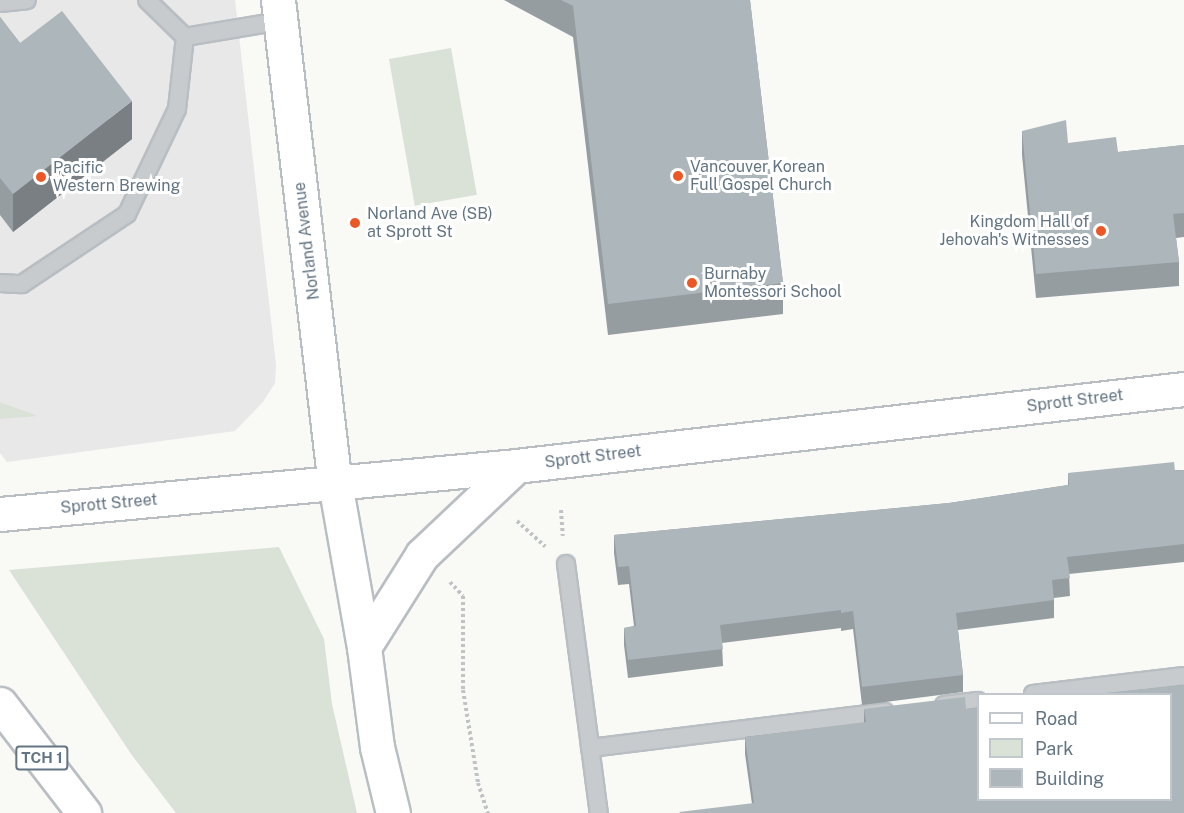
<!DOCTYPE html>
<html>
<head>
<meta charset="utf-8">
<style>
	body { margin:0 }
	#map { position:relative; width:1184px; height:813px; overflow:hidden; background:#f9f9f6; font-family:"Public Sans",sans-serif }
	div>[style] { position:absolute }
	[style*='--x'] { left:calc(var(--x)*1px); top:calc(var(--y)*1px); width:calc(var(--w)*1px); rotate:calc(var(--a)*1deg) }
	.built>* { inset:0; background:#e7e8e7 }
	.green>* { inset:0; background:#dae1d7; transform-origin:0 0 }
	.path>* { height:4px; margin-top:-2px; transform-origin:0; background:repeating-linear-gradient(90deg,#c0c3c5 0 3px,transparent 0 6px) }
	.roads { filter:drop-shadow(2px 0 #b9bec3) drop-shadow(-2px 0 #b9bec3) drop-shadow(0 2px #b9bec3) drop-shadow(0 -2px #b9bec3) }
	.lane>* { height:16px; margin:-8px; padding:0 8px; transform-origin:8px; border-radius:8px; background:#c7cbce }
	.secondary>* { height:33px; margin:-16.5px; padding:0 16.5px; transform-origin:16.5px; border-radius:16.5px; background:#fff }
	.highway>* { height:33px; margin:-16.5px; padding:0 16.5px; transform-origin:16.5px; border-radius:16.5px; background:#fff }
	.wall>* { inset:0; background:#959da1 }
	.shaded-wall>* { inset:0; background:#797f83 }
	.building>* { inset:0; background:#adb6bb }
	.dots>* { width:16px; height:16px; translate:-50% -50%; box-sizing:border-box; border:3px solid #fff; border-radius:50% }
	span { translate:-50% -50%; white-space:nowrap; text-align:center; line-height:1.15; -webkit-text-stroke:6px #fff; paint-order:stroke }
	.shield-label span { padding:2px 4px; background:#fff; border:2px solid; border-radius:4px; -webkit-text-stroke-width:0 }
	.shield-label { font-size:15px; color:#637483; font-weight:700 }
	.poi-label { font-size:16px; color:#637483 }
	.left { translate:0 -50%; text-align:left }
	.right { translate:-100% -50%; text-align:right }
	.street-label { font-size:16px; color:#637483 }
	.legend { position:absolute; left:977px; top:693px; width:195px; height:108px; box-sizing:border-box; background:#fff; border:2px solid #c1c7cd; margin:0; padding:8px 10px; list-style:none; font-size:18px; color:#637483 }
	.legend li { display:flex; align-items:center; gap:12px; height:30px }
	.legend b { width:30px; border:2px solid #c1c7cd }
</style>
</head>
<body>
<div id="map">
	<div class="built">
		<div style="clip-path:polygon(0 0,235px 0,276px 365px,275px 383px,263px 402px,235px 431px,7px 462px,0 453px)"></div>
	</div>
	<div class="green">
		<div style="left:451px;top:48px;width:149px;height:63px;rotate:80deg"></div>
		<div style="clip-path:polygon(0 402px,37px 416px,0 419px)"></div>
		<div style="clip-path:polygon(279px 547px,324px 639px,332px 704px,357px 813px,176px 813px,131px 754px,9px 570px)"></div>
	</div>
	<div class="path">
		<div style="--x:561;--y:510;--w:26;--a:86"></div>
		<div style="--x:517;--y:521;--w:38;--a:42"></div>
		<div style="--x:450;--y:582;--w:19;--a:47"></div>
		<div style="--x:463;--y:596;--w:94;--a:90"></div>
		<div style="--x:463;--y:690;--w:94;--a:80.8"></div>
		<div style="--x:478;--y:783;--w:32;--a:72"></div>
	</div>
	<div class="roads">
		<div class="lane">
			<div style="--x:147;--y:0;--w:53;--a:44.2"></div>
			<div style="--x:0;--y:3;--w:27;--a:-6"></div>
			<div style="--x:185;--y:37;--w:97;--a:-9.5"></div>
			<div style="--x:0;--y:283;--w:22;--a:3"></div>
			<div style="--x:22;--y:284;--w:126;--a:-33.7"></div>
			<div style="--x:127;--y:214;--w:116;--a:-64.5"></div>
			<div style="--x:177;--y:109;--w:72;--a:-83.7"></div>
			<div style="--x:566;--y:564;--w:251;--a:82.5"></div>
			<div style="--x:1033;--y:694;--w:152;--a:-6.8"></div>
			<div style="--x:944;--y:705;--w:34;--a:-7"></div>
			<div style="--x:590;--y:748;--w:297;--a:-7"></div>
		</div>
		<div class="secondary">
			<div style="--x:278;--y:0;--w:486;--a:83.3"></div>
			<div style="--x:0;--y:514;--w:518;--a:-5.31"></div>
			<div style="--x:516;--y:466;--w:672;--a:-6.58"></div>
		</div>
		<div class="highway">
			<div style="--x:335;--y:483;--w:167;--a:80"></div>
			<div style="--x:364;--y:647;--w:101;--a:82.6"></div>
			<div style="--x:377;--y:747;--w:68;--a:76.4"></div>
			<div style="--x:364;--y:647;--w:109;--a:-57.8"></div>
			<div style="--x:422;--y:555;--w:129;--a:-43.4"></div>
			<div style="--x:0;--y:704;--w:138;--a:52.4"></div>
		</div>
	</div>
	<div class="wall">
		<div style="clip-path:polygon(504px 0,750px 0,783px 283px,783px 314px,608px 335px,573px 37px)"></div>
		<div style="clip-path:polygon(0 17px,20px 43px,132px 139px,13px 232px,0 215px)"></div>
		<div style="clip-path:polygon(1022px 131px,1068px 143px,1118px 152px,1184px 145px,1184px 237px,1176px 238px,1179px 262px,1179px 286px,1036px 298px,1022px 155px)"></div>
		<div style="clip-path:polygon(1184px 470px,1184px 562px,1069px 574px,1070px 596px,1054px 598px,1054px 618px,958px 630px,963px 675px,963px 692px,862px 705px,853px 629px,841px 631px,841px 628px,722px 643px,723px 666px,628px 678px,624px 645px,624px 628px,634px 626px,629px 584px,618px 585px,614px 553px,614px 535px,949px 503px,1068px 485px,1068px 473px)"></div>
		<div style="clip-path:polygon(1184px 685px,752px 804px,745px 754px,745px 737px,864px 723px,864px 709px,966px 709px)"></div>
	</div>
	<div class="shaded-wall">
		<div style="clip-path:polygon(132px 101px,132px 139px,13px 232px,13px 194px)"></div>
	</div>
	<div class="building">
		<div style="clip-path:polygon(561px 0,750px 0,783px 283px,608px 304px,573px 6px)"></div>
		<div style="clip-path:polygon(62px 11px,132px 101px,13px 194px,0 178px,0 17px,20px 43px)"></div>
		<div style="clip-path:polygon(1066px 120px,1068px 143px,1116px 137px,1118px 152px,1184px 145px,1184px 213px,1173px 214px,1179px 262px,1036px 274px,1022px 131px)"></div>
		<div style="clip-path:polygon(1174px 462px,1175px 471px,1184px 470px,1184px 544px,1067px 557px,1070px 578px,1052px 580px,1054px 600px,956px 613px,963px 675px,862px 687px,853px 611px,841px 613px,841px 610px,720px 625px,723px 649px,628px 660px,624px 628px,636px 626px,629px 566px,618px 567px,614px 535px,949px 503px,1069px 485px,1068px 473px)"></div>
		<div style="clip-path:polygon(1184px 685px,1184px 813px,680px 813px,679px 812px,754px 803px,745px 737px,866px 722px,864px 709px,965px 697px,966px 709px,978px 707px,978px 800px,1170px 800px,1170px 694px,1094px 694px)"></div>
	</div>
	<div class="dots">
		<div style="left:678px;top:176px;background:#eb5725"></div>
		<div style="left:41px;top:177px;background:#eb5725"></div>
		<div style="left:355px;top:223px;background:#eb5725"></div>
		<div style="left:1101px;top:231px;background:#eb5725"></div>
		<div style="left:692px;top:283px;background:#eb5725"></div>
	</div>
	<div class="shield-label">
		<span style="left:42px;top:758px">TCH 1</span>
	</div>
	<div class="poi-label">
		<span class="left" style="left:690px;top:176px">Vancouver Korean<br>Full Gospel Church</span>
		<span class="left" style="left:53px;top:177px">Pacific<br>Western Brewing</span>
		<span class="left" style="left:367px;top:223px">Norland Ave (SB)<br>at Sprott St</span>
		<span class="right" style="left:1089px;top:231px">Kingdom Hall of<br>Jehovah's Witnesses</span>
		<span class="left" style="left:704px;top:283px">Burnaby<br>Montessori School</span>
	</div>
	<div class="street-label">
		<span style="left:307px;top:241px;rotate:-97deg">Norland Avenue</span>
		<span style="left:1075px;top:401px;rotate:-7deg">Sprott Street</span>
		<span style="left:593px;top:457px;rotate:-7deg">Sprott Street</span>
		<span style="left:109px;top:504px;rotate:-5deg">Sprott Street</span>
	</div>
	<ul class="legend">
	<li><b style="height:8px;background:#fff"></b>Road</li>
	<li><b style="height:16px;background:#dae1d7"></b>Park</li>
	<li><b style="height:16px;background:#adb6bb"></b>Building</li>
	</ul>
</div>
</body>
</html>
